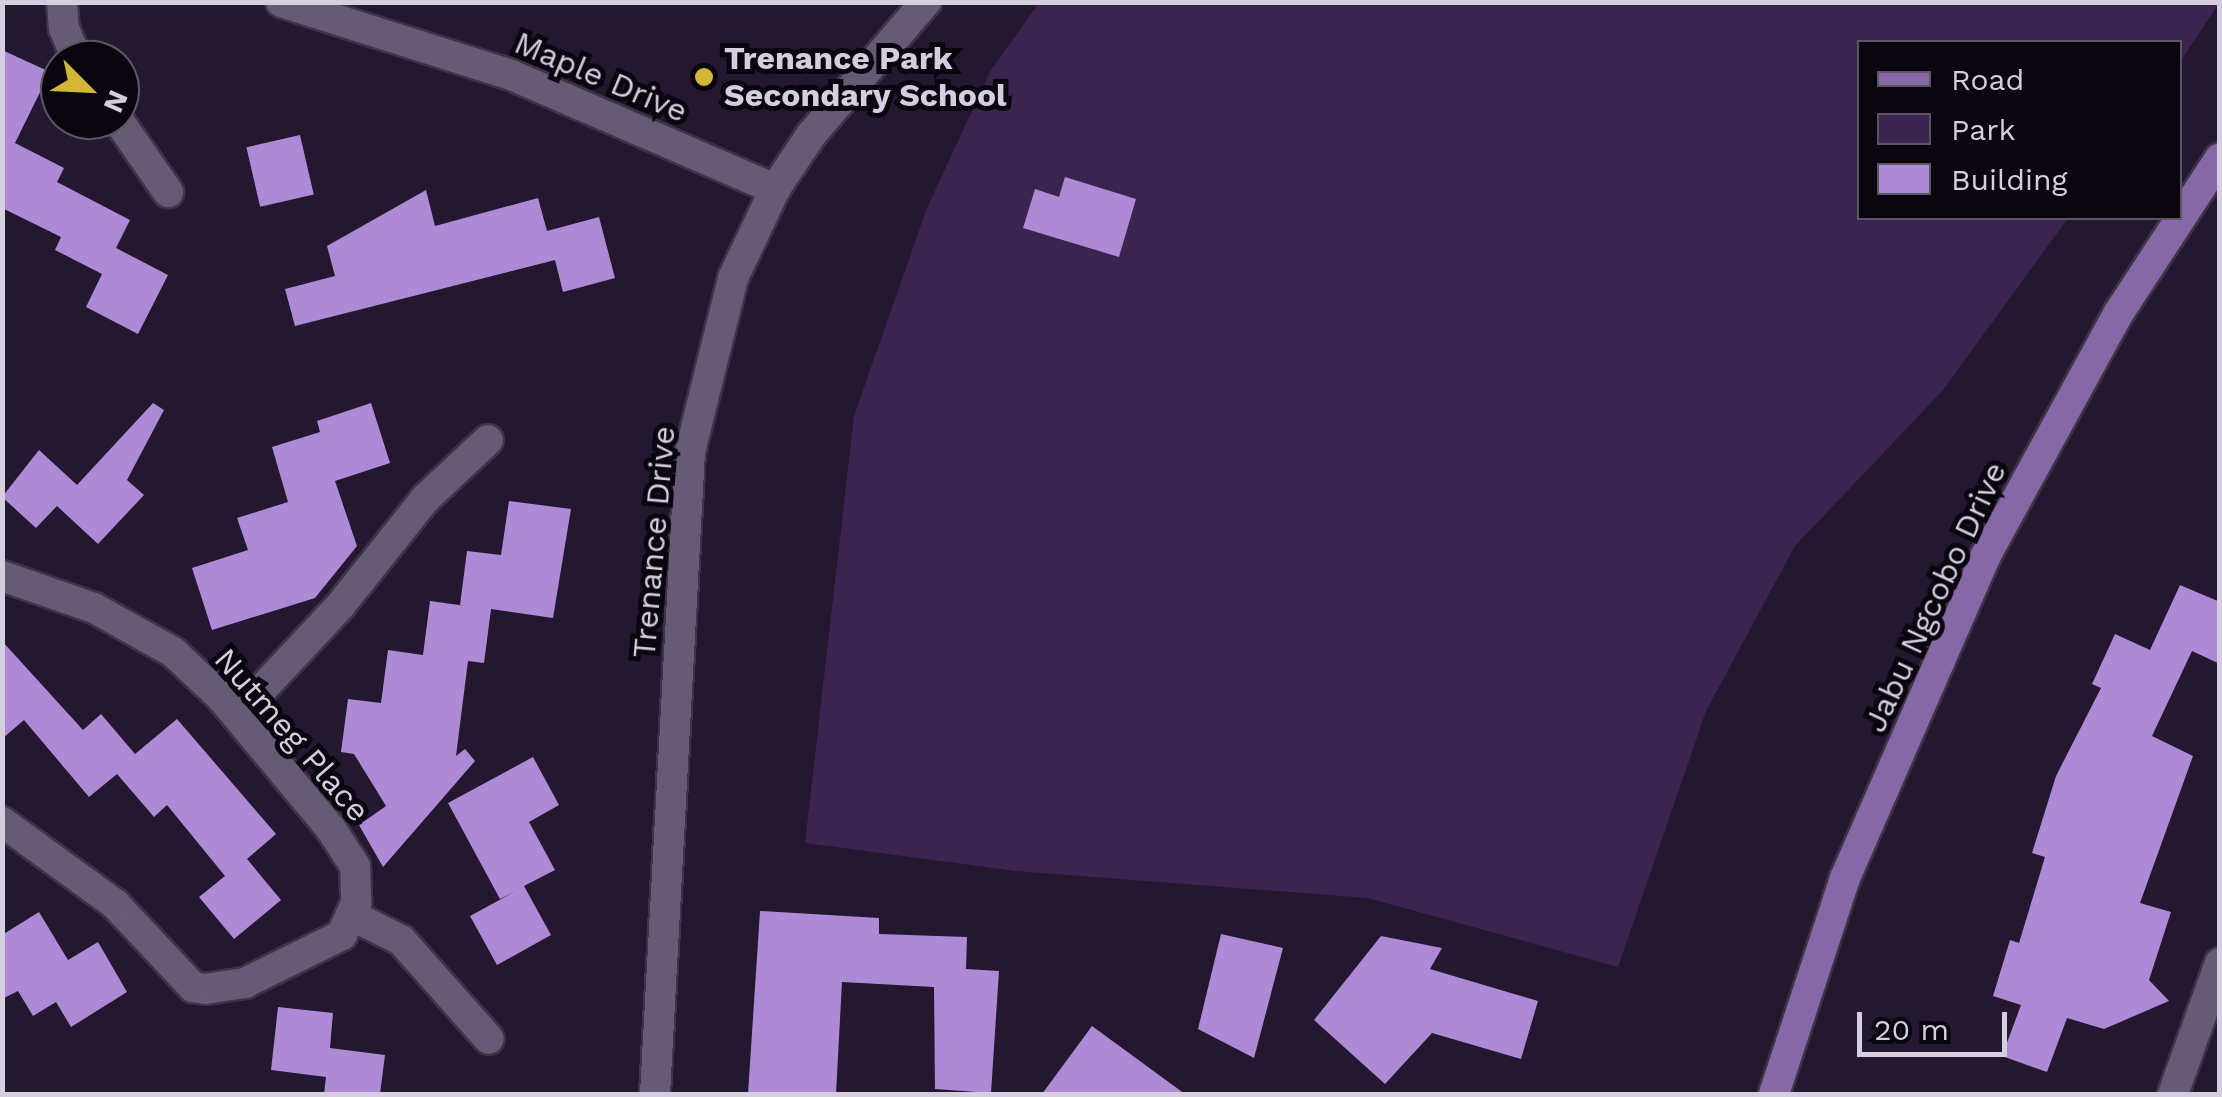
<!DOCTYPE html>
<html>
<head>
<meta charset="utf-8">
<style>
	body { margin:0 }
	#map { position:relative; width:2222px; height:1097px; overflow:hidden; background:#23182f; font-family:"Work Sans",sans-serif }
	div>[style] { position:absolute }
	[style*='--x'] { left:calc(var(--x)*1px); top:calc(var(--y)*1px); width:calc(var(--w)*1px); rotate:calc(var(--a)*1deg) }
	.green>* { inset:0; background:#3b2550 }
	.building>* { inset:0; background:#ae8ad6; transform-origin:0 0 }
	.roads { filter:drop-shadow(2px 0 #3d3446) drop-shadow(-2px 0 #3d3446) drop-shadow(0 2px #3d3446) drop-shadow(0 -2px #3d3446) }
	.minor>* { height:30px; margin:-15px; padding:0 15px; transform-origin:15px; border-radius:15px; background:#675a75 }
	.major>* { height:30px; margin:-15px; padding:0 15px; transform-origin:15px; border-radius:15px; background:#8768a6 }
	.dots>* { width:28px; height:28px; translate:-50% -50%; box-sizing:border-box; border:5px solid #0a0610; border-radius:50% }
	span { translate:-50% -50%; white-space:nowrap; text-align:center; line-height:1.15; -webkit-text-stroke:10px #0a0610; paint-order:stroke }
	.poi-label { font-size:32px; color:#d5cede; font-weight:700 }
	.left { translate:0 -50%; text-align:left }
	.street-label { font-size:32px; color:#d5cede }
	.frame { position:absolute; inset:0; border:5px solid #d5cede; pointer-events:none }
	.legend { position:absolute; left:1857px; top:40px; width:325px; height:180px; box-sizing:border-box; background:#0a0610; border:2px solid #5b5662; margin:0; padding:12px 18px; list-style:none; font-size:30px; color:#d5cede }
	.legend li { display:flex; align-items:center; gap:20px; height:50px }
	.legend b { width:50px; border:2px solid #5b5662 }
	.north { position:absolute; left:40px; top:40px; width:100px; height:100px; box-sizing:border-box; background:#0a0610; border:2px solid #5b5662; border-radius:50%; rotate:114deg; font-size:28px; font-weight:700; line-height:40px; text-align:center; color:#d5cede }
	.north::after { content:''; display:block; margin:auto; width:35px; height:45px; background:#d3b635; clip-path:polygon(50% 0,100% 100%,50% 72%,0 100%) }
	.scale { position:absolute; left:1857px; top:1012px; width:150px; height:45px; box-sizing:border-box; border:5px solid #d5cede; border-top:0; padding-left:12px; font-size:30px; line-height:35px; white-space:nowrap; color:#d5cede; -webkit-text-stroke:8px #0a0610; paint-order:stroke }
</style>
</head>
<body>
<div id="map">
	<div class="green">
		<div style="clip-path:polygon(1039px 3px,2219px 3px,2180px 62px,2180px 42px,1860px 42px,1860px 218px,2068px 218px,1943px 390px,1795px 546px,1706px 711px,1618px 967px,1368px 898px,1015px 871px,805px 843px,854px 416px,927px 208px,991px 70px)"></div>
	</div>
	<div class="building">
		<div style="clip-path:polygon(2px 50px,50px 72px,15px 143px,64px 168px,57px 182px,130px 220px,116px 248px,168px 275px,138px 334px,86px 307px,102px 274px,55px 250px,61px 237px,2px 208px)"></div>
		<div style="left:300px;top:135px;width:61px;height:55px;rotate:77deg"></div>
		<div style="clip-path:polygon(1065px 177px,1136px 199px,1119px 257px,1023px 228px,1035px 189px,1059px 197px)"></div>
		<div style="clip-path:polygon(426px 190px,435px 226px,538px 198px,547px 231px,599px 217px,615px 278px,563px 292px,555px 260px,295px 326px,285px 289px,335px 276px,327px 246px)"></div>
		<div style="clip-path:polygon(153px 403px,164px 410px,127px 480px,144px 495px,98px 544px,57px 506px,36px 528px,2px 497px,39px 450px,77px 485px)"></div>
		<div style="clip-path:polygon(371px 403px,390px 463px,335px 481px,357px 546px,315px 598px,212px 630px,192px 568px,248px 550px,237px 518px,288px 502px,272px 447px,320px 432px,317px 421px)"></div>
		<div style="clip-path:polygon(509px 501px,571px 509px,553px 618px,491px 609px,484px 663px,468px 661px,456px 756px,465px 749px,475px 761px,383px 867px,359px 825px,386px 806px,354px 754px,341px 752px,348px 699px,381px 703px,388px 650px,423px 655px,430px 601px,466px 606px,460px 605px,467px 551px,501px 555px)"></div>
		<div style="clip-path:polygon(2180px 585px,2220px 602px,2220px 664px,2192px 651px,2152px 736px,2193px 756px,2140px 903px,2171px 912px,2149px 980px,2169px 1001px,2104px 1029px,2067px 1018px,2047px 1072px,2002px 1056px,2021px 1005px,1993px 996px,2010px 940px,2019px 943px,2045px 857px,2032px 853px,2056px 776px,2101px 688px,2092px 684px,2115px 634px,2150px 650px)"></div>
		<div style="clip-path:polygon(2px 641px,83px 730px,101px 714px,135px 754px,177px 719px,276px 834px,247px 859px,281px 900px,234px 939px,199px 897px,225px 876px,167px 805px,154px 817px,117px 774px,89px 797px,24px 720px,2px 739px)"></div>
		<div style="clip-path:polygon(533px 757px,559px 805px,529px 822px,555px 870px,524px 886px,551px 935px,497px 965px,470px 916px,516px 891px,500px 899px,448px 803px)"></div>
		<div style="clip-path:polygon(760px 911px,879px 918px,879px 934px,967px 937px,966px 969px,999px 971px,991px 1093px,935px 1089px,934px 987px,842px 982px,836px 1094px,748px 1094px)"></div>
		<div style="clip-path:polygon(39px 912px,68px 960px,98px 942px,127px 992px,71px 1027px,56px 1002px,33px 1016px,18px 991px,2px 999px,2px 935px)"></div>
		<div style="clip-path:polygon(1221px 934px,1283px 948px,1254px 1058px,1198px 1029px)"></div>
		<div style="clip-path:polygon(1381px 936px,1442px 948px,1430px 969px,1538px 1001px,1521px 1059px,1432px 1033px,1385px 1084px,1314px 1020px)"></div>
		<div style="clip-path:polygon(278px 1007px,333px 1013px,330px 1048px,385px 1055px,380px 1094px,324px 1094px,326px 1077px,271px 1070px)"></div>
		<div style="clip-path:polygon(1092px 1026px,1185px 1094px,1042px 1094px)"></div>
	</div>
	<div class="roads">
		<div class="minor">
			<div style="--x:62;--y:2;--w:26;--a:86"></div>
			<div style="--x:64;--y:28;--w:35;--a:68"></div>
			<div style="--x:281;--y:2;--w:241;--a:17.6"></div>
			<div style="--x:511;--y:75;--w:288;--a:23.4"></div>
			<div style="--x:118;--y:120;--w:88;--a:55.2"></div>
			<div style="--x:2;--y:576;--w:97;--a:19.2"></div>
			<div style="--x:94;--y:608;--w:90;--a:29.1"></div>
			<div style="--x:173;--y:652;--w:66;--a:43.2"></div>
			<div style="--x:221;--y:697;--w:172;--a:50.2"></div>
			<div style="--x:331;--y:829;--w:44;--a:57"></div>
			<div style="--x:355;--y:866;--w:37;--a:88"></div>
			<div style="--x:356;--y:903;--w:35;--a:114"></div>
			<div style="--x:342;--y:935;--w:108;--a:153.7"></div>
			<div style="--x:245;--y:983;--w:40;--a:171.5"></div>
			<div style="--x:205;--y:989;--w:12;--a:-171"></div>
			<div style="--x:193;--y:987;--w:114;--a:-133.2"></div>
			<div style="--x:115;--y:904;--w:140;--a:-144"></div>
			<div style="--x:237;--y:716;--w:151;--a:-46.9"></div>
			<div style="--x:340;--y:606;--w:137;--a:-51.5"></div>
			<div style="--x:425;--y:499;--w:86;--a:-43.1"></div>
			<div style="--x:351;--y:915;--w:56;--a:26.6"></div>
			<div style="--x:401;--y:940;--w:132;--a:48.4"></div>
			<div style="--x:655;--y:1094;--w:643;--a:-86.88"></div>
			<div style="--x:690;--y:452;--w:179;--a:-76.1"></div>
			<div style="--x:733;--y:278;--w:98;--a:-64.7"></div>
			<div style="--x:775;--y:189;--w:65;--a:-56.3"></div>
			<div style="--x:811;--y:135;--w:176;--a:-49.2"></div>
			<div style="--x:2173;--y:1094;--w:139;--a:-70.3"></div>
		</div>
		<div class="major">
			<div style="--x:1774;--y:1094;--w:227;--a:-71.8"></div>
			<div style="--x:1845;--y:878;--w:350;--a:-66.4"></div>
			<div style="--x:1985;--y:557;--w:277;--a:-61.3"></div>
			<div style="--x:2118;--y:314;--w:186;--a:-56.8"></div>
		</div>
	</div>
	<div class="dots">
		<div style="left:704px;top:77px;background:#d3b635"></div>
	</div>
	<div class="poi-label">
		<span class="left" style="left:724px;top:77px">Trenance Park<br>Secondary School</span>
	</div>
	<div class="street-label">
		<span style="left:601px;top:77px;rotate:23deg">Maple Drive</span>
		<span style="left:654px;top:542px;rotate:-85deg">Trenance Drive</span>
		<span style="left:1935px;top:597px;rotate:-65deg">Jabu Ngcobo Drive</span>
		<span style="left:292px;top:735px;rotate:49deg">Nutmeg Place</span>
	</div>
	<div class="frame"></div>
	<ul class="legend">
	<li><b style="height:12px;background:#8768a6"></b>Road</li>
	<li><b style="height:28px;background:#3b2550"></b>Park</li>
	<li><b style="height:28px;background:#ae8ad6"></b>Building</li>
	</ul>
	<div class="north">N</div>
	<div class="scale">20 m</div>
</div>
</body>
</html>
